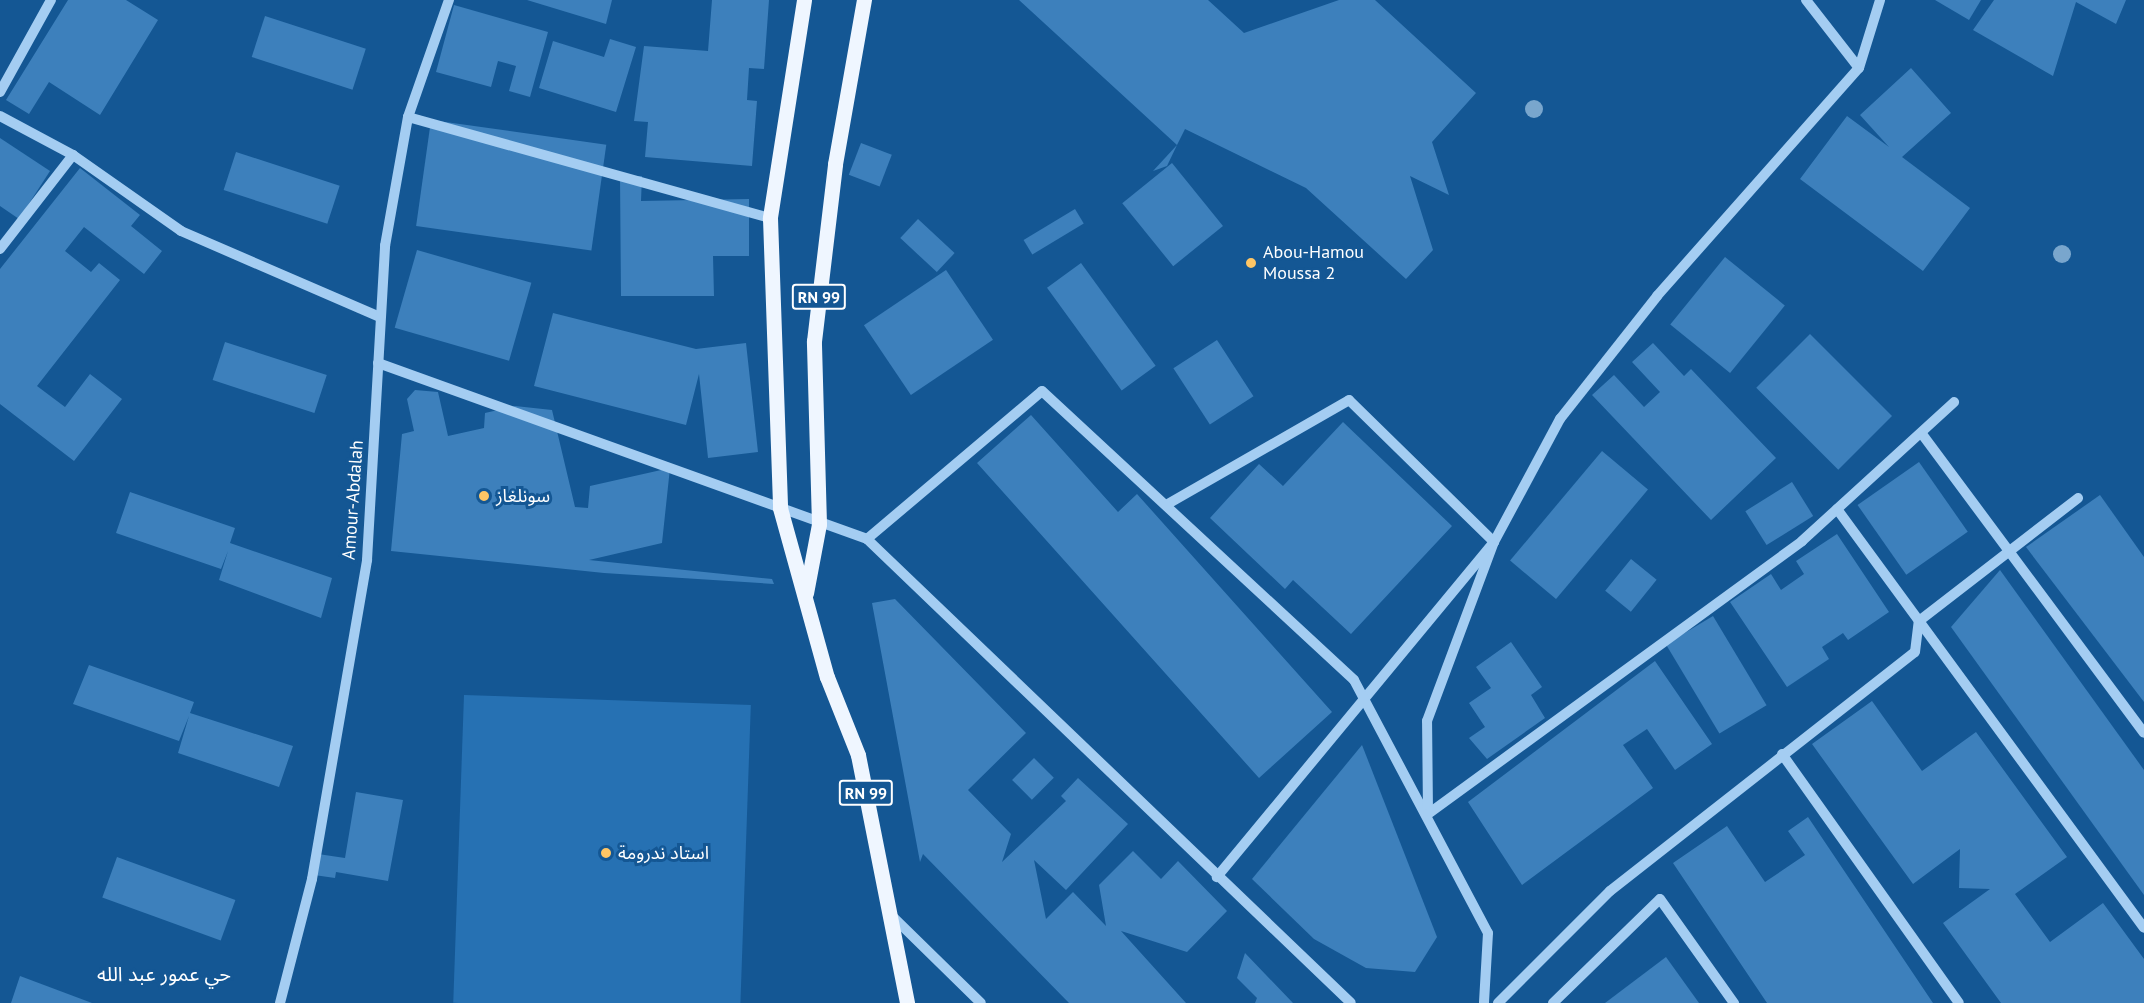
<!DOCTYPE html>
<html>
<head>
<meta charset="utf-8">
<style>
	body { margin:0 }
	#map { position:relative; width:2144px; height:1003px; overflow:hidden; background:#145794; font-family:"PT Sans","Noto Sans Arabic",sans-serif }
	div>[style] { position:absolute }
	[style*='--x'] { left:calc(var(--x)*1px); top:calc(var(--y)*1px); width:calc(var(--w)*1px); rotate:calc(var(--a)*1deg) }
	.green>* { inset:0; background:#2671b3; transform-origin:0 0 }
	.building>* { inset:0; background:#3d80bc; transform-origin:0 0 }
	.minor>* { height:10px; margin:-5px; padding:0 5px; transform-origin:5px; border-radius:5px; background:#a4cdf2 }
	.major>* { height:15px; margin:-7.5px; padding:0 7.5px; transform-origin:7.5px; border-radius:7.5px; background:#eff6ff }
	.trees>* { width:18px; height:18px; margin:-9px; border-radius:50%; background:#79a6cd }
	.dots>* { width:16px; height:16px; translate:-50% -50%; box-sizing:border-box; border:3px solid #145794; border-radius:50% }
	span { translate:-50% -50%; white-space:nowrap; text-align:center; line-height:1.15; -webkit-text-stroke:6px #145794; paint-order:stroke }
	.shield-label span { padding:2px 4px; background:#145794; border:2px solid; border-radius:4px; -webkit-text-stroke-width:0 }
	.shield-label { font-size:16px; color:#fff; font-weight:700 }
	.poi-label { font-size:18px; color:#fff }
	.left { translate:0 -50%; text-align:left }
	.street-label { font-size:18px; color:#fff }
	.neighbourhood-label { font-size:20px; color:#fff }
</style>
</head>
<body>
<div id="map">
	<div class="green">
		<div style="left:464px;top:695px;width:287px;height:308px;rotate:2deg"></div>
	</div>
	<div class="building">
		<div style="clip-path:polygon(68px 0,126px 0,158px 20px,100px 115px,49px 82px,29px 114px,6px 100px)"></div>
		<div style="clip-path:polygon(527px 0,612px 0,606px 24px)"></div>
		<div style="clip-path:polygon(712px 0,769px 0,764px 69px,749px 68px,747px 100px,757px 101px,752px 166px,645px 157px,648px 122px,634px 121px,644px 46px,708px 51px)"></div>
		<div style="clip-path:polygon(1019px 0,1208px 0,1244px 33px,1339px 0,1375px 0,1476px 93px,1432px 142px,1449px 195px,1410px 176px,1433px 250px,1406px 279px,1306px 188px,1185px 129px,1177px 145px)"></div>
		<div style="clip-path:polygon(1935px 0,1981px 0,1969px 20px)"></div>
		<div style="clip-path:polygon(1994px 0,2126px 0,2116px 24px,2076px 2px,2053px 76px,1973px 30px)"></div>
		<div style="clip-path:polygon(454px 5px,548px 32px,530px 97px,509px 91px,516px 66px,498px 61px,491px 87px,436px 72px)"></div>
		<div style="left:265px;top:16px;width:106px;height:43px;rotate:18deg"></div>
		<div style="clip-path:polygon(610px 39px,636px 47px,616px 112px,539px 88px,553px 41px,604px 57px)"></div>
		<div style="clip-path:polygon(1911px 68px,1951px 113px,1902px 157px,1970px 208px,1923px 271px,1800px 179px,1847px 116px,1889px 147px,1860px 115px)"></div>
		<div style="left:431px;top:120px;width:177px;height:107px;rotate:8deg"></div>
		<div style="clip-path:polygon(0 138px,50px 171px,19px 219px,0 206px)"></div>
		<div style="left:861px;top:143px;width:33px;height:34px;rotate:21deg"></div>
		<div style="clip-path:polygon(1177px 145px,1167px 166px,1153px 171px)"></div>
		<div style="left:236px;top:152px;width:109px;height:40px;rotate:18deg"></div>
		<div style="left:1172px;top:163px;width:81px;height:64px;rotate:51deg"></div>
		<div style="clip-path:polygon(80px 168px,140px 215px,131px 226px,162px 251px,144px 274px,84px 227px,65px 251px,91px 272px,99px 263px,120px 280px,37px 386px,65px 407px,90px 374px,122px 399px,74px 461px,0 404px,0 269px)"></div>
		<div style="clip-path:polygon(620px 176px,642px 176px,641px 201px,749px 199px,749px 256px,713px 256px,714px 296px,621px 296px)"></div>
		<div style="left:1075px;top:209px;width:17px;height:60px;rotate:59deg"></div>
		<div style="left:918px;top:219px;width:50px;height:26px;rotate:43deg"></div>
		<div style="left:417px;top:250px;width:119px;height:81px;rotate:16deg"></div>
		<div style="left:1725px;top:257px;width:77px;height:87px;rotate:39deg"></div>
		<div style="left:1081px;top:263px;width:127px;height:42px;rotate:54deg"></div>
		<div style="left:946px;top:270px;width:84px;height:99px;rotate:56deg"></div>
		<div style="clip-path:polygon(553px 313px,696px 349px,746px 343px,758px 452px,708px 458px,699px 374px,686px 425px,534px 386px)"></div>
		<div style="left:1810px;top:334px;width:116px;height:76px;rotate:45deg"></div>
		<div style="left:1217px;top:340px;width:67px;height:52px;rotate:57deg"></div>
		<div style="left:225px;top:342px;width:107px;height:40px;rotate:18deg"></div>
		<div style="clip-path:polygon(1653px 343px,1684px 376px,1691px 369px,1776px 458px,1711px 520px,1592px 395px,1614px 375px,1644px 407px,1660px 392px,1632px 362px)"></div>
		<div style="clip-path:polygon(415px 390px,438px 392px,448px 436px,484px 428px,485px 413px,515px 406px,552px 410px,575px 507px,588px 508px,590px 486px,670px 468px,662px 543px,589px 560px,772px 579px,774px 584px,604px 573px,391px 551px,402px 434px,414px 431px,407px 399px)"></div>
		<div style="clip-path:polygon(1031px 415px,1118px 512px,1137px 494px,1332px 712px,1259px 778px,977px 463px)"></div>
		<div style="clip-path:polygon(1343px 422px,1452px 526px,1351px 634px,1293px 580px,1285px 589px,1210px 518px,1259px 464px,1283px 486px)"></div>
		<div style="left:1602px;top:451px;width:60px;height:143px;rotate:40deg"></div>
		<div style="left:1919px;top:462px;width:85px;height:75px;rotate:55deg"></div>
		<div style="left:1792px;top:482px;width:40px;height:55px;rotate:58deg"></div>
		<div style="clip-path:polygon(130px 492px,235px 528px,230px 543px,332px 578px,321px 618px,219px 580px,228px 551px,221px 569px,116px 533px)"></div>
		<div style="clip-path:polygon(2100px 495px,2144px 557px,2144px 702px,2026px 547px)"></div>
		<div style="clip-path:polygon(1837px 534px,1889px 612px,1848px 640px,1843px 633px,1822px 647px,1829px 659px,1787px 687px,1730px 602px,1771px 574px,1781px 590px,1804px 574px,1796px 561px)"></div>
		<div style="left:1631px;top:559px;width:33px;height:41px;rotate:39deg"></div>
		<div style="clip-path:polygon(2000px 570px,2144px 770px,2144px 895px,1951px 627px)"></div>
		<div style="clip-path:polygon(895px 599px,1026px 733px,968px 790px,1011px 834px,1002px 862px,1066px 801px,1061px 796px,1078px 778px,1128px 824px,1066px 890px,1034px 860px,1046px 919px,1073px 892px,1106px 926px,1099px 885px,1133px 851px,1161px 879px,1178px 861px,1227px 911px,1187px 952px,1121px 931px,1186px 1003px,1069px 1003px,923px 854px,920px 862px,872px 603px)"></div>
		<div style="left:1713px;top:616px;width:104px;height:55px;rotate:59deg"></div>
		<div style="clip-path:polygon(1511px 642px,1542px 687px,1531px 695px,1545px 718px,1487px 759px,1469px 738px,1485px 727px,1469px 703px,1491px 688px,1476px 667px)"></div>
		<div style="clip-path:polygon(1655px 661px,1712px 744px,1675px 770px,1647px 729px,1623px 745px,1653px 788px,1522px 885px,1468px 802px)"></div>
		<div style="clip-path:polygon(89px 665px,194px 702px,190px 713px,293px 746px,279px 787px,178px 753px,189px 716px,179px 741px,73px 704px)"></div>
		<div style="clip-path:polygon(1872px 701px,1922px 771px,1976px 732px,2067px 857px,2015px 894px,2050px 942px,2103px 903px,2144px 959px,2144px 1003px,2001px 1003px,1943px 923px,1990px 889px,1959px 888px,1960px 849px,1913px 884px,1812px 744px)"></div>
		<div style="clip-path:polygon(1362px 745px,1437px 937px,1415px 972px,1366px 968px,1314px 939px,1252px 879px)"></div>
		<div style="left:1034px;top:758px;width:28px;height:31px;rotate:45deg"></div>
		<div style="clip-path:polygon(356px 792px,403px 800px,388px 881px,336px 872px,335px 878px,314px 875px,318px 854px,345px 858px)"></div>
		<div style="clip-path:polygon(1808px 817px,1933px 1003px,1767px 1003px,1673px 863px,1727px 826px,1765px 882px,1805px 855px,1788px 831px)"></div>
		<div style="left:117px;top:857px;width:126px;height:43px;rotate:20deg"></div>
		<div style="clip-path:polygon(1245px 953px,1293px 1003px,1255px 1003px,1257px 998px,1237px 978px)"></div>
		<div style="clip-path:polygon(1666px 957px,1699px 1003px,1605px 1003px)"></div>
		<div style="clip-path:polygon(20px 976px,92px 1003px,11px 1003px)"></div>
	</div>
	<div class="minor">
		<div style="--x:1806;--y:0;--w:86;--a:52.1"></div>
		<div style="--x:0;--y:92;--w:105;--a:-61"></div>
		<div style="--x:0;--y:116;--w:83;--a:28.1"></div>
		<div style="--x:73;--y:155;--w:132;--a:35.1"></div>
		<div style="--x:181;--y:231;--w:217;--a:23.4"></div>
		<div style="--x:408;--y:117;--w:376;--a:15.6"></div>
		<div style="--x:0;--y:249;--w:119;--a:-52.2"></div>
		<div style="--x:378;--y:363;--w:520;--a:19.79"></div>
		<div style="--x:867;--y:539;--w:670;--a:43.79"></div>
		<div style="--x:1922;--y:434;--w:372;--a:53.4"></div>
		<div style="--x:1166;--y:505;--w:211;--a:-29.8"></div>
		<div style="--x:1349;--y:400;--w:203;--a:44.4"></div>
		<div style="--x:1494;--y:542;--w:435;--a:129.6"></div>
		<div style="--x:1837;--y:509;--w:519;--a:53.77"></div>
		<div style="--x:867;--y:539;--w:229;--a:-40.2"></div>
		<div style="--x:1042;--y:391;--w:425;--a:42.8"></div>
		<div style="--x:1354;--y:680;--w:286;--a:62.1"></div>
		<div style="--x:1488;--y:933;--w:70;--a:93.3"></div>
		<div style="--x:1782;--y:754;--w:305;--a:54.6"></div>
		<div style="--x:1428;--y:812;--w:91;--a:-90.6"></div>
		<div style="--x:1427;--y:721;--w:191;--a:-69.5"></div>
		<div style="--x:1494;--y:542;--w:140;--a:-61.8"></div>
		<div style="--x:1560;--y:419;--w:157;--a:-51.7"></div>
		<div style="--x:1657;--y:296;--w:305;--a:-48.5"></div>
		<div style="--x:1859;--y:68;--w:71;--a:-72.8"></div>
		<div style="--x:1428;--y:814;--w:463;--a:-36.1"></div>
		<div style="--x:1802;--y:541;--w:206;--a:-42.4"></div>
		<div style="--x:890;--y:914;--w:127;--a:44.4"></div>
		<div style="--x:280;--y:1003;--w:128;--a:-75.5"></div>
		<div style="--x:312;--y:879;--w:324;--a:-80.2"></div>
		<div style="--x:367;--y:560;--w:315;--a:-86.7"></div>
		<div style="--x:385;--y:246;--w:131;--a:-79.9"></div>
		<div style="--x:408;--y:117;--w:124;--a:-70.7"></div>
		<div style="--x:1498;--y:1003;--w:158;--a:-45"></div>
		<div style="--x:1610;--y:891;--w:387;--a:-38.1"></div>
		<div style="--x:1915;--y:652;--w:31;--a:-83"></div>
		<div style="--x:1919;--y:621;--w:201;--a:-37.7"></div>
		<div style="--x:1553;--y:1003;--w:149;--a:-44.2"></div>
		<div style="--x:1660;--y:899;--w:128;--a:54.6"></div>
	</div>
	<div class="major">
		<div style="--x:804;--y:0;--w:221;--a:98.9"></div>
		<div style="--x:770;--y:218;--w:290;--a:88"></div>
		<div style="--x:780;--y:508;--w:175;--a:74.5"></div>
		<div style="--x:827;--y:677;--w:84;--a:68.3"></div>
		<div style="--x:858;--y:755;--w:253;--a:78.8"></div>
		<div style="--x:806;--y:593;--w:70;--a:-79.3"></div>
		<div style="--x:819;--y:524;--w:183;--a:-91.6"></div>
		<div style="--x:814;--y:341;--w:178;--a:-83.2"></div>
		<div style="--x:835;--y:164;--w:167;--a:-80"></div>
	</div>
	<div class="trees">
		<div style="left:1534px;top:109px"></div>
		<div style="left:2062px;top:254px"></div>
	</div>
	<div class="dots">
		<div style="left:1251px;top:263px;background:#ffc665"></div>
		<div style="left:484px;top:496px;background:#ffc665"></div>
		<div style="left:606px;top:853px;background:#ffc665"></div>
	</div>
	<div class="shield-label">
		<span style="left:819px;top:297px">RN 99</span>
		<span style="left:866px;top:793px">RN 99</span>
	</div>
	<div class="poi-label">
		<span class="left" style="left:1263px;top:263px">Abou-Hamou<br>Moussa 2</span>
		<span class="left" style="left:496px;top:496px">سونلغاز</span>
		<span class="left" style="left:618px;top:853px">استاد ندرومة</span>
	</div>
	<div class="street-label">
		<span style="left:353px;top:500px;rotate:-86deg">Amour-Abdalah</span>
	</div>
	<div class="neighbourhood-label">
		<span style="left:164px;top:974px">حي عمور عبد الله</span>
	</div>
</div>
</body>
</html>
